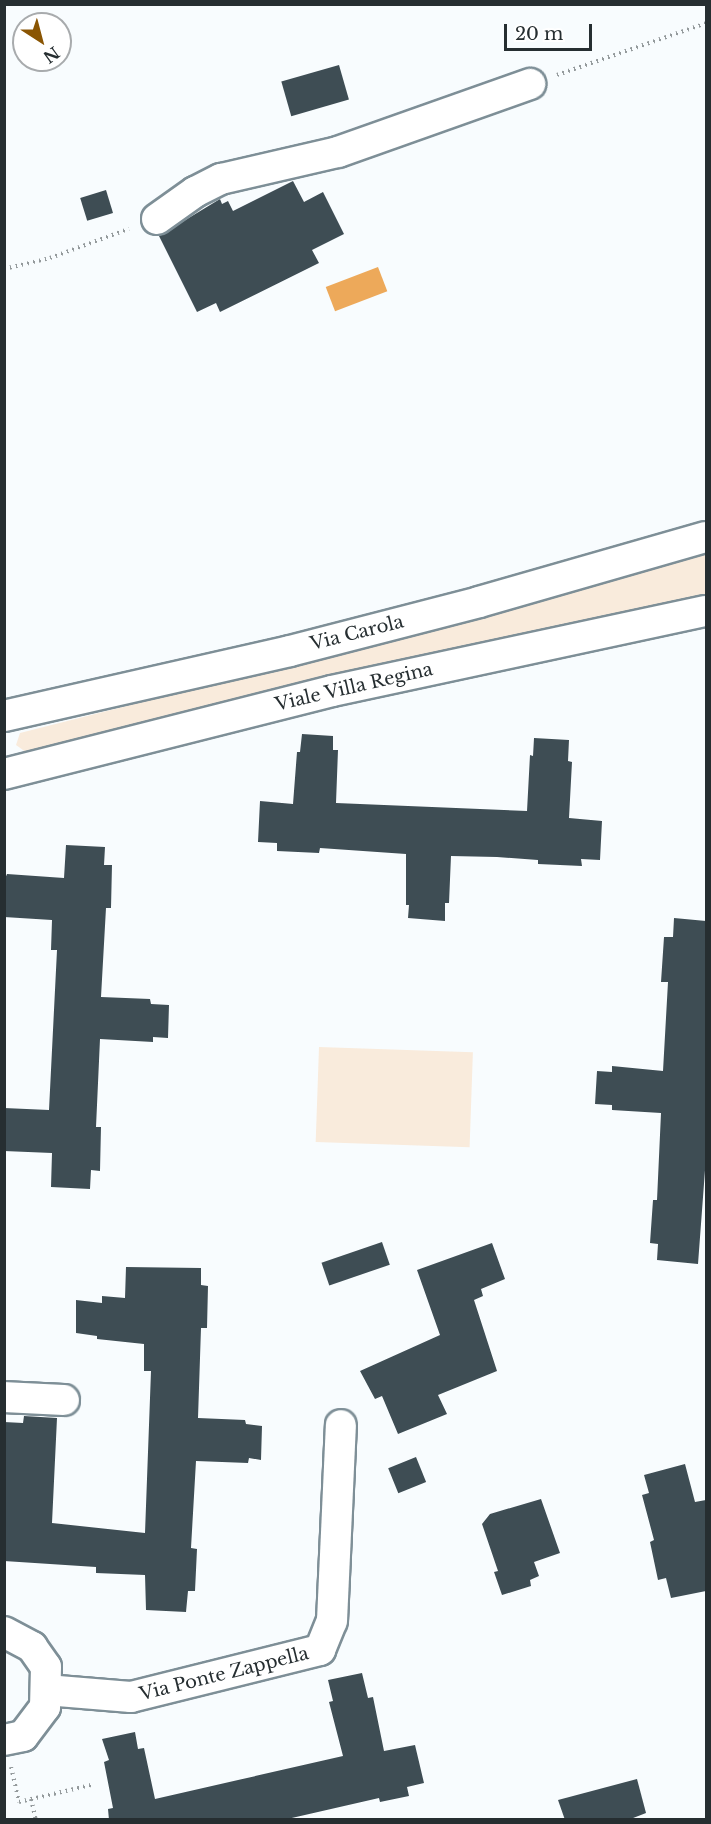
<!DOCTYPE html>
<html>
<head>
<meta charset="utf-8">
<style>
	body { margin:0 }
	#map { position:relative; width:711px; height:1824px; overflow:hidden; background:#f8fcfe; font-family:"Libre Baskerville",serif }
	div>[style] { position:absolute }
	[style*='--x'] { left:calc(var(--x)*1px); top:calc(var(--y)*1px); width:calc(var(--w)*1px); rotate:calc(var(--a)*1deg) }
	.green>* { inset:0; background:#f9ebdc; transform-origin:0 0 }
	.water>* { inset:0; background:#eda95a; transform-origin:0 0 }
	.building>* { inset:0; background:#3e4d54; transform-origin:0 0 }
	.path>* { height:4px; margin-top:-2px; transform-origin:0; background:repeating-linear-gradient(90deg,#949a9c 0 1.5px,transparent 0 6px) }
	.roads { filter:drop-shadow(2px 0 #7e8f97) drop-shadow(-2px 0 #7e8f97) drop-shadow(0 2px #7e8f97) drop-shadow(0 -2px #7e8f97) }
	.minor>* { height:30px; margin:-15px; padding:0 15px; transform-origin:15px; border-radius:15px; background:#fff }
	span { translate:-50% -50%; white-space:nowrap; text-align:center; line-height:1.15; -webkit-text-stroke:6px #fff; paint-order:stroke }
	.street-label { font-size:18px; color:#262e31 }
	.frame { position:absolute; inset:0; border:6px solid #262e31; pointer-events:none }
	.north { position:absolute; left:12px; top:12px; width:60px; height:60px; box-sizing:border-box; background:#fff; border:2px solid #a8abad; border-radius:50%; rotate:144deg; font-size:16px; font-weight:700; line-height:24px; text-align:center; color:#262e31 }
	.north::after { content:''; display:block; margin:auto; width:21px; height:27px; background:#8a5503; clip-path:polygon(50% 0,100% 100%,50% 72%,0 100%) }
	.scale { position:absolute; left:504px; top:24px; width:88px; height:27px; box-sizing:border-box; border:3px solid #262e31; border-top:0; padding-left:8px; font-size:18px; line-height:21px; white-space:nowrap; color:#262e31; -webkit-text-stroke:4px #fff; paint-order:stroke }
</style>
</head>
<body>
<div id="map">
	<div class="green">
		<div style="clip-path:polygon(706px 550px,706px 600px,691px 600px,411px 657px,30px 755px,16px 745px,20px 733px,442px 626px)"></div>
		<div style="left:319px;top:1047px;width:154px;height:95px;rotate:2deg"></div>
	</div>
	<div class="water">
		<div style="left:378px;top:267px;width:26px;height:56px;rotate:69deg"></div>
	</div>
	<div class="building">
		<div style="left:339px;top:65px;width:36px;height:60px;rotate:74deg"></div>
		<div style="clip-path:polygon(293px 181px,304px 202px,323px 192px,344px 234px,312px 250px,319px 263px,220px 312px,216px 303px,197px 312px,159px 236px,220px 199px,222px 204px,228px 201px,233px 211px)"></div>
		<div style="left:106px;top:190px;width:24px;height:27px;rotate:73deg"></div>
		<div style="clip-path:polygon(302px 734px,333px 736px,333px 750px,338px 750px,336px 803px,527px 811px,530px 755px,533px 756px,534px 738px,569px 740px,568px 761px,572px 762px,569px 818px,602px 821px,600px 860px,581px 859px,582px 866px,538px 864px,538px 860px,497px 857px,451px 856px,449px 903px,445px 903px,445px 921px,408px 918px,409px 905px,406px 905px,406px 854px,320px 848px,319px 853px,277px 851px,277px 843px,258px 842px,260px 801px,293px 804px,297px 752px,300px 752px)"></div>
		<div style="clip-path:polygon(66px 845px,105px 847px,104px 865px,112px 865px,111px 908px,106px 908px,101px 997px,150px 999px,151px 1004px,169px 1005px,168px 1038px,153px 1037px,153px 1042px,100px 1039px,96px 1127px,101px 1127px,100px 1171px,91px 1170px,90px 1189px,51px 1187px,52px 1153px,4px 1151px,4px 1108px,49px 1110px,57px 950px,51px 950px,52px 920px,4px 917px,4px 881px,7px 874px,64px 878px)"></div>
		<div style="clip-path:polygon(674px 918px,706px 921px,706px 1157px,698px 1264px,657px 1260px,658px 1244px,650px 1243px,653px 1200px,657px 1200px,661px 1113px,612px 1110px,612px 1105px,595px 1104px,597px 1071px,612px 1072px,612px 1066px,663px 1071px,668px 982px,661px 982px,664px 937px,673px 937px)"></div>
		<div style="left:382px;top:1242px;width:24px;height:64px;rotate:71deg"></div>
		<div style="clip-path:polygon(492px 1243px,505px 1279px,481px 1289px,483px 1296px,474px 1300px,497px 1371px,438px 1395px,447px 1414px,398px 1434px,382px 1396px,375px 1399px,360px 1371px,440px 1335px,417px 1270px)"></div>
		<div style="clip-path:polygon(126px 1267px,201px 1268px,201px 1285px,208px 1286px,207px 1328px,201px 1328px,198px 1418px,245px 1420px,246px 1424px,262px 1426px,261px 1460px,249px 1458px,248px 1463px,196px 1461px,191px 1548px,197px 1549px,195px 1591px,188px 1591px,186px 1612px,146px 1610px,145px 1575px,96px 1573px,96px 1567px,4px 1561px,4px 1422px,23px 1423px,24px 1416px,57px 1418px,52px 1523px,145px 1533px,151px 1371px,144px 1371px,144px 1344px,97px 1339px,97px 1336px,76px 1333px,76px 1300px,102px 1303px,102px 1296px,125px 1298px)"></div>
		<div style="left:416px;top:1457px;width:27px;height:30px;rotate:68deg"></div>
		<div style="clip-path:polygon(685px 1464px,695px 1502px,706px 1500px,706px 1591px,671px 1598px,666px 1578px,658px 1580px,650px 1542px,654px 1540px,642px 1495px,649px 1493px,644px 1475px)"></div>
		<div style="clip-path:polygon(541px 1499px,560px 1553px,534px 1562px,539px 1576px,530px 1580px,531px 1586px,502px 1595px,494px 1572px,498px 1571px,482px 1524px,490px 1514px)"></div>
		<div style="clip-path:polygon(362px 1673px,368px 1698px,373px 1697px,384px 1751px,415px 1745px,424px 1783px,407px 1787px,409px 1796px,380px 1802px,379px 1798px,283px 1820px,109px 1820px,108px 1809px,113px 1808px,104px 1762px,109px 1760px,102px 1739px,135px 1732px,138px 1749px,144px 1748px,155px 1799px,343px 1756px,329px 1702px,333px 1701px,328px 1680px)"></div>
		<div style="clip-path:polygon(637px 1779px,646px 1813px,628px 1820px,565px 1820px,558px 1800px)"></div>
	</div>
	<div class="path">
		<div style="--x:557;--y:75;--w:158;--a:-19.2"></div>
		<div style="--x:4;--y:269;--w:47;--a:-13.4"></div>
		<div style="--x:50;--y:258;--w:84;--a:-20.2"></div>
		<div style="--x:11;--y:1767;--w:36;--a:77"></div>
		<div style="--x:19;--y:1802;--w:74;--a:-13.3"></div>
		<div style="--x:31;--y:1799;--w:22;--a:77"></div>
	</div>
	<div class="roads">
		<div class="minor">
			<div style="--x:157;--y:219;--w:47;--a:-35.4"></div>
			<div style="--x:195;--y:192;--w:29;--a:-27"></div>
			<div style="--x:221;--y:179;--w:120;--a:-13"></div>
			<div style="--x:338;--y:152;--w:204;--a:-19.5"></div>
			<div style="--x:4;--y:716;--w:293;--a:-12.8"></div>
			<div style="--x:290;--y:651;--w:195;--a:-14.5"></div>
			<div style="--x:479;--y:602;--w:236;--a:-16"></div>
			<div style="--x:4;--y:774;--w:338;--a:-14.2"></div>
			<div style="--x:332;--y:691;--w:382;--a:-12.1"></div>
			<div style="--x:4;--y:1397;--w:60;--a:2.9"></div>
			<div style="--x:4;--y:1632;--w:32;--a:28"></div>
			<div style="--x:32;--y:1647;--w:24;--a:55"></div>
			<div style="--x:46;--y:1667;--w:40;--a:91.4"></div>
			<div style="--x:45;--y:1707;--w:36;--a:127"></div>
			<div style="--x:23;--y:1736;--w:19;--a:168"></div>
			<div style="--x:46;--y:1690;--w:85;--a:4.7"></div>
			<div style="--x:131;--y:1697;--w:195;--a:-14"></div>
			<div style="--x:320;--y:1650;--w:31;--a:-68"></div>
			<div style="--x:332;--y:1621;--w:196;--a:-87.4"></div>
		</div>
	</div>
	<div class="street-label">
		<span style="left:357px;top:633px;rotate:-14deg">Via Carola</span>
		<span style="left:354px;top:687px;rotate:-13deg">Viale Villa Regina</span>
		<span style="left:224px;top:1674px;rotate:-14deg">Via Ponte Zappella</span>
	</div>
	<div class="frame"></div>
	<div class="north">N</div>
	<div class="scale">20 m</div>
</div>
</body>
</html>
